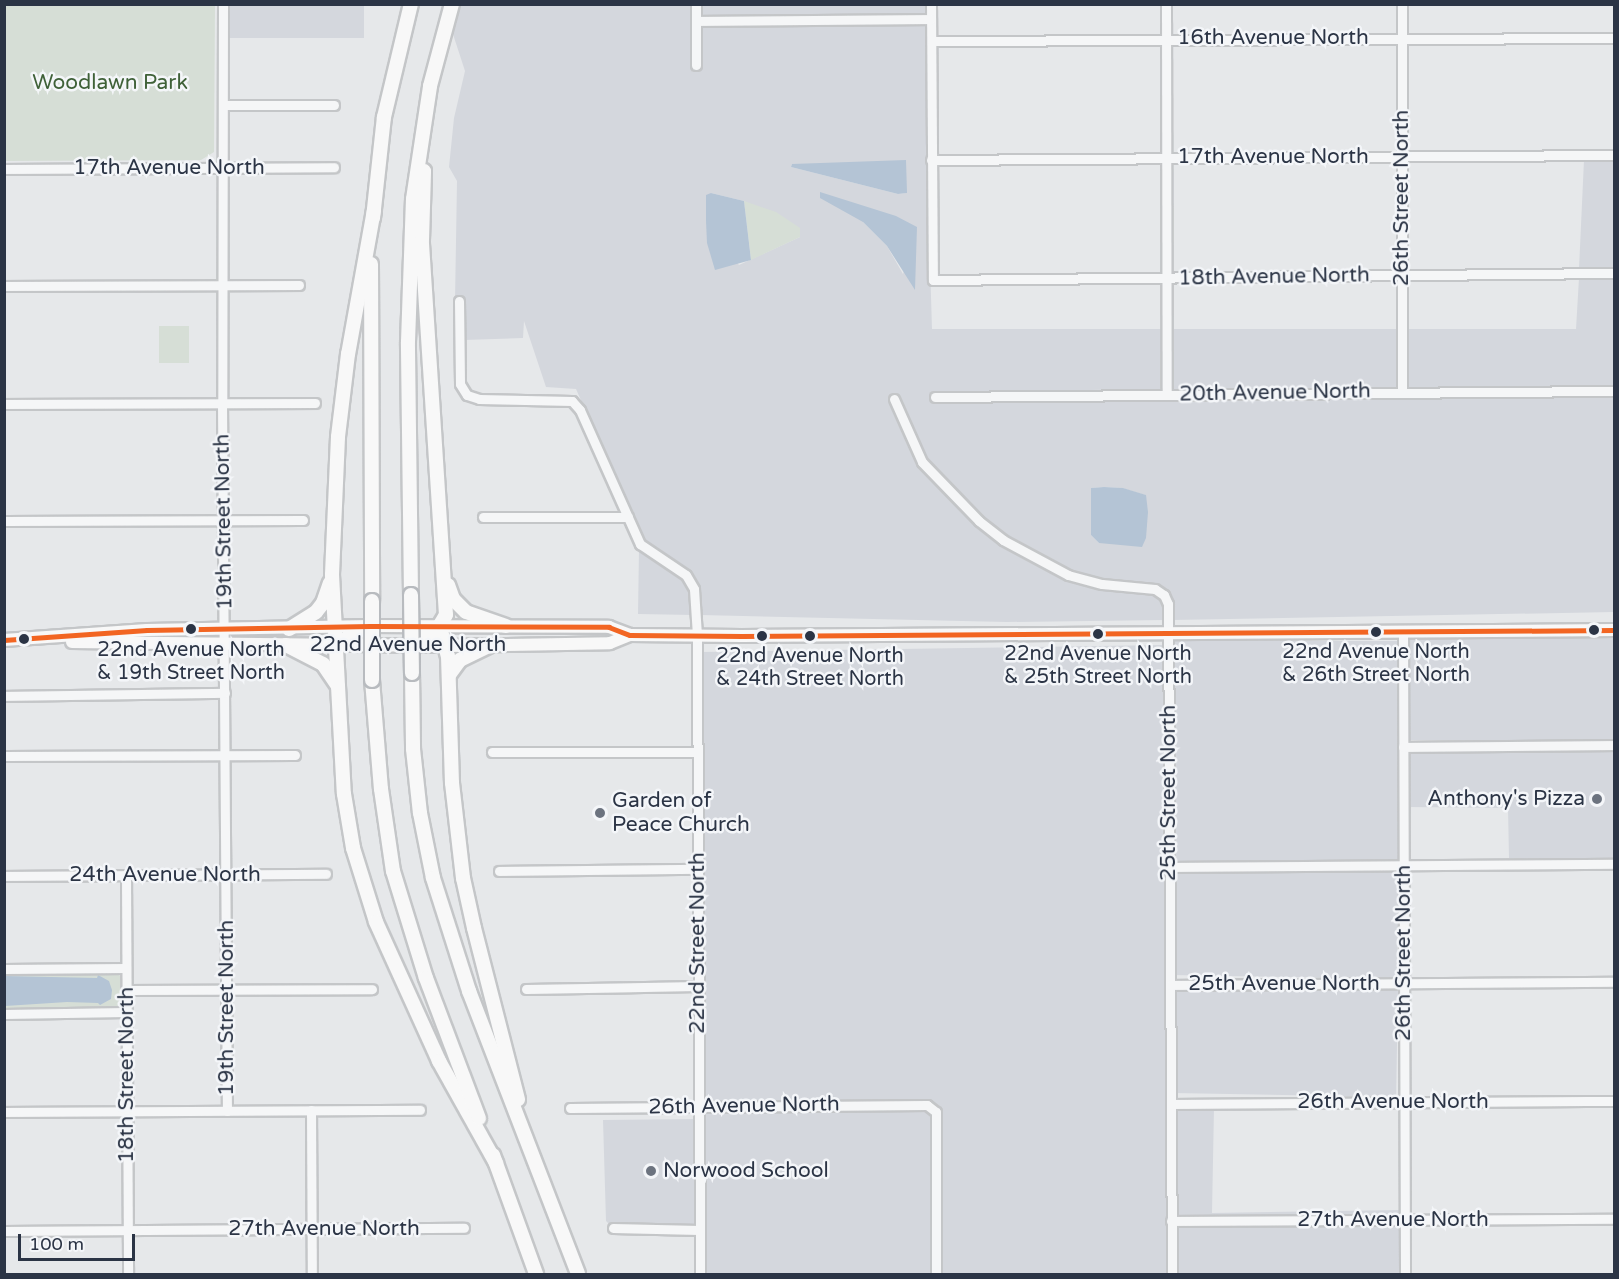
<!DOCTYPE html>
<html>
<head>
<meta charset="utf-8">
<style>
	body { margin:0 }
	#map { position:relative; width:1619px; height:1279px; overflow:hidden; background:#e6e8ea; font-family:"Varela Round",sans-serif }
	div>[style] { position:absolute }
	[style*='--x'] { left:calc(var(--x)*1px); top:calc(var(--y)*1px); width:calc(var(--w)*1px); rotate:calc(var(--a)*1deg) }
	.built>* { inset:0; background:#d4d7dd; transform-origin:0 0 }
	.green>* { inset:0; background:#d6ded6; transform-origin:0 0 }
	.water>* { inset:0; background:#b4c4d5 }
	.roads { filter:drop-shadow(2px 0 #c4c6c8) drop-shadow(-2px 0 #c4c6c8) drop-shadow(0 2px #c4c6c8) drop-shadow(0 -2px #c4c6c8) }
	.minor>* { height:9px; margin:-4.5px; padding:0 4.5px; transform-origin:4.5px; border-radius:4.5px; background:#f5f6f7 }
	.major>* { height:12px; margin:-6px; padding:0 6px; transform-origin:6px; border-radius:6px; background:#f8f8f8 }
	.highway>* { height:14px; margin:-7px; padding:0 7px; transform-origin:7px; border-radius:7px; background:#f8f8f8 }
	.bridges { filter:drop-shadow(2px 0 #b8bbbf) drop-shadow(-2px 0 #b8bbbf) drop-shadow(0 2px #b8bbbf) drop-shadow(0 -2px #b8bbbf) }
	.highway-bridge>* { height:14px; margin:-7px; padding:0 7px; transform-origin:7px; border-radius:7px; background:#f8f8f8 }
	.bus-1>* { height:4.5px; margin:-2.25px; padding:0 2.25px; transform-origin:2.25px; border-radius:2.25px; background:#f26522 }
	.dots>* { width:16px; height:16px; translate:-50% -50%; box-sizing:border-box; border:3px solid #f4f6f9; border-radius:50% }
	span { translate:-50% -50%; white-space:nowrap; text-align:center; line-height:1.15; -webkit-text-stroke:5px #f4f6f9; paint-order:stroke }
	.bus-label { font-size:20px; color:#2b3445 }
	.street-label { font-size:21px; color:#2b3445 }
	.park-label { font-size:21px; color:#3f6138 }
	.poi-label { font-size:21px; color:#2b3445 }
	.right { translate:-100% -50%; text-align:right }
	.left { translate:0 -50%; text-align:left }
	.frame { position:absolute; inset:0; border:6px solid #2b3445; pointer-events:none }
	.scale { position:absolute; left:18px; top:1234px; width:117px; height:27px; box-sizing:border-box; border:3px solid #2b3445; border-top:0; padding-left:8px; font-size:18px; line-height:21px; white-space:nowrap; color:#2b3445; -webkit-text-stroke:4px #f4f6f9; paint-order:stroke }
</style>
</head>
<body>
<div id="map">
	<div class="built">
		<div style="left:927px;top:4px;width:11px;height:227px;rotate:90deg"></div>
		<div style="left:227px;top:5px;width:137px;height:33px"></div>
		<div style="clip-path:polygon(evenodd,456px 5px,692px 5px,692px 69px,700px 69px,700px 25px,927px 24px,927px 165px,932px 329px,1163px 329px,1163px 389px,931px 392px,931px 401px,1614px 396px,1614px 612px,1172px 620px,1156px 585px,1103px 580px,1069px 570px,1005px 536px,982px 518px,926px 459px,896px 393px,889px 397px,919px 464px,976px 525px,1001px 544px,1065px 579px,1154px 594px,1161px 598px,1164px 605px,1164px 620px,1007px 622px,701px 615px,697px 588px,688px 572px,643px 541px,576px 389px,546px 387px,524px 321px,523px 338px,464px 340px,455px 301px,457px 181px,449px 167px,454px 118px,465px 71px,450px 25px,456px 5px,792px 164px,907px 193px,898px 194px,791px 167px,792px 164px,456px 5px,711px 193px,744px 201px,800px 237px,739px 265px,706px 221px,711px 193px,456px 5px,863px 222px,917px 227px,903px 274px,887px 246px,863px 222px,456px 5px,1104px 487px,1122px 488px,1145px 495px,1099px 543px,1091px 535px,1091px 488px,1104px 487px)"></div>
		<div style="clip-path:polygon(1614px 159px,1614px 269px,1579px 269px,1584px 160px)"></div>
		<div style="clip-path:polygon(1579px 278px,1614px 278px,1614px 387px,1406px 387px,1406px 329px,1576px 329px)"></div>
		<div style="left:1171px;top:329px;width:227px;height:60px"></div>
		<div style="clip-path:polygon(639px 549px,683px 579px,690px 590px,693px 615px,638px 614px)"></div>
		<div style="left:1614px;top:638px;width:102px;height:207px;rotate:90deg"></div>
		<div style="left:1399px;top:641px;width:220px;height:227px;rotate:90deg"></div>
		<div style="clip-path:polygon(1164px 645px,1168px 1274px,940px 1274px,940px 1112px,928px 1101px,916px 1099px,702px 1102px,701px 652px)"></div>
		<div style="clip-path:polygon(1614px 749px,1614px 859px,1509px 858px,1508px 808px,1408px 807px,1407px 751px)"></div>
		<div style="left:1399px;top:870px;width:109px;height:226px;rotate:91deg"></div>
		<div style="left:1398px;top:988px;width:109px;height:224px;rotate:91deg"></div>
		<div style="clip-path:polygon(919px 1108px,932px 1115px,932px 1274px,704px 1274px,702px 1111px)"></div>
		<div style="clip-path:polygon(1175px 1108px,1214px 1108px,1212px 1213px,1401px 1210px,1401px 1215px,1175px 1216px)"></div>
		<div style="clip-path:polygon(698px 1119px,699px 1228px,613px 1228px,606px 1221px,603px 1120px)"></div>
		<div style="left:1401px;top:1224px;width:50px;height:226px;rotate:90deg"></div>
	</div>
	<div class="green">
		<div style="clip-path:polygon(4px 5px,215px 5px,214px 152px,201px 160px,5px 161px)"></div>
		<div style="clip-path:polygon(744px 201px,776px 212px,800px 228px,800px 237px,751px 260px)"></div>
		<div style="left:159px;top:326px;width:30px;height:37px"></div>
		<div style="clip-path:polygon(114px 972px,119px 974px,121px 979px,120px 1003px,115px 1009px,5px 1011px,4px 973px)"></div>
	</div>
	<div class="water">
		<div style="clip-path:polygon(906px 160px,907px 193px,898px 194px,791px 167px,792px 164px)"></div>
		<div style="clip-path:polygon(820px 192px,896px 216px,917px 227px,915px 290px,887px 246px,863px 222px,820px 198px)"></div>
		<div style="clip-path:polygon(711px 193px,744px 201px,751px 260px,715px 270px,707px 243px,706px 221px,706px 195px)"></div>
		<div style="clip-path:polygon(1104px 487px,1123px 488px,1146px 495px,1148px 512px,1146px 538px,1142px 547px,1099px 543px,1091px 535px,1091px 488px)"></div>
		<div style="clip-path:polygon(98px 975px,109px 981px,112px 990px,111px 999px,100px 1005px,98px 1003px,67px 1002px,5px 1006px,5px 976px,97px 978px)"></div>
	</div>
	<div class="roads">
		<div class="minor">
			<div style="--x:223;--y:4;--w:398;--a:90.1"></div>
			<div style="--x:222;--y:402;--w:709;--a:89.6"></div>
			<div style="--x:931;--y:4;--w:276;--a:89.6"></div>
			<div style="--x:933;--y:280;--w:681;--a:-0.59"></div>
			<div style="--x:1166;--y:4;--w:390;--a:89.9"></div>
			<div style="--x:1402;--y:4;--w:387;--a:90"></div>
			<div style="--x:696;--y:21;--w:235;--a:-0.5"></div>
			<div style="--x:932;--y:41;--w:682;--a:-0.25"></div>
			<div style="--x:696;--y:65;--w:61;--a:-90"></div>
			<div style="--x:223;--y:105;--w:111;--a:0"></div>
			<div style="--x:931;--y:160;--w:683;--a:-0.42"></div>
			<div style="--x:4;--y:169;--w:330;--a:-0.3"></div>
			<div style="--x:4;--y:286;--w:295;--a:-0.2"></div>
			<div style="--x:459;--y:301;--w:83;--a:89.3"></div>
			<div style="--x:460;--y:384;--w:13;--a:58"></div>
			<div style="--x:467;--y:395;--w:13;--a:18"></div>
			<div style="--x:479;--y:399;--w:93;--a:1.2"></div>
			<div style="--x:572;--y:401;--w:12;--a:48"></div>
			<div style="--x:580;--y:410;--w:147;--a:65.9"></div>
			<div style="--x:640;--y:544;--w:55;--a:34"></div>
			<div style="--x:686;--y:575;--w:16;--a:60"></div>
			<div style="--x:694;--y:589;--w:46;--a:86.3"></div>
			<div style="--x:697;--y:635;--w:639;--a:89.73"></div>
			<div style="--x:935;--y:397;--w:679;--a:-0.51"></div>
			<div style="--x:894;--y:399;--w:69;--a:66"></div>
			<div style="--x:922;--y:462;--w:82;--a:46"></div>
			<div style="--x:979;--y:521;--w:31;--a:38"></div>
			<div style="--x:1003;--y:540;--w:74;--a:28.3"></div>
			<div style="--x:1068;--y:575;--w:35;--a:15"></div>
			<div style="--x:1102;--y:584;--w:53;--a:5.4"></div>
			<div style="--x:1155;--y:589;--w:11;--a:34"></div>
			<div style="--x:1164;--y:595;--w:10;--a:66"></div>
			<div style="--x:1168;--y:604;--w:670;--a:89.66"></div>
			<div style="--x:4;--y:404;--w:311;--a:-0.2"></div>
			<div style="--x:483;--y:517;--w:145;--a:0"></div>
			<div style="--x:4;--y:521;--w:299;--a:-0.2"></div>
			<div style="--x:1403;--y:631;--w:643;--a:89.82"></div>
			<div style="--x:4;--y:696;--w:221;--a:-0.8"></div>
			<div style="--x:1403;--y:747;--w:211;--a:-0.5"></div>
			<div style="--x:492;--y:752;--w:205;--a:0"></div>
			<div style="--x:4;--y:756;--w:291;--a:-0.2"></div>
			<div style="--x:1169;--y:867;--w:445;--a:-0.4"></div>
			<div style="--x:499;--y:871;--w:199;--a:-0.6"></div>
			<div style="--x:126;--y:875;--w:399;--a:89.7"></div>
			<div style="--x:4;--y:876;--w:322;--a:-0.4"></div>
			<div style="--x:4;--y:969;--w:122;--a:-0.5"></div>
			<div style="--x:1170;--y:985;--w:444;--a:-0.4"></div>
			<div style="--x:526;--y:989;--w:172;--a:-1"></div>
			<div style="--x:126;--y:990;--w:246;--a:-0.2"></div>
			<div style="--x:4;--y:1014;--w:122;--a:-0.9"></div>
			<div style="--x:1171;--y:1104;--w:443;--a:-0.4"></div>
			<div style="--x:570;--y:1108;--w:357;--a:-0.5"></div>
			<div style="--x:927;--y:1105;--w:11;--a:38"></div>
			<div style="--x:936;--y:1112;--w:162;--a:90"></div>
			<div style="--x:311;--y:1110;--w:164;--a:89.7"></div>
			<div style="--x:4;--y:1112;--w:416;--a:-0.3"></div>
			<div style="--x:1171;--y:1221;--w:443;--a:-0.3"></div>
			<div style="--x:613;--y:1228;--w:86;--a:1.3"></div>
			<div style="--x:4;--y:1231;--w:460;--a:-0.4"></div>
		</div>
		<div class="major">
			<div style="--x:4;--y:640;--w:143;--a:-4"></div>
			<div style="--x:147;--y:630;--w:223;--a:-1"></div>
			<div style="--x:370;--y:626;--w:239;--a:0.2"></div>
			<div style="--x:609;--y:627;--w:22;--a:21"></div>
			<div style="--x:630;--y:635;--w:112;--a:0.5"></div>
			<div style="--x:742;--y:636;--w:872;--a:-0.39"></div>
			<div style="--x:72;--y:642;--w:374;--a:0.6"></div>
			<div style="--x:446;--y:646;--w:164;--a:-1"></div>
			<div style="--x:610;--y:643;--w:22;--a:-22"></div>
		</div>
		<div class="highway">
			<div style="--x:374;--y:210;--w:146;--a:100.2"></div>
			<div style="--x:348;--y:354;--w:84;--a:96.9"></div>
			<div style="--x:338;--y:437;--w:138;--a:92.5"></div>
			<div style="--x:332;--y:575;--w:219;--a:86.9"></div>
			<div style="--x:344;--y:794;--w:55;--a:80.5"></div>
			<div style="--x:353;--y:848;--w:77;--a:72.7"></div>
			<div style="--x:376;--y:922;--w:153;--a:65.6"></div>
			<div style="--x:439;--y:1061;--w:117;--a:60.8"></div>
			<div style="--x:373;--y:218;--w:102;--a:-83.8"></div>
			<div style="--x:384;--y:117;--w:116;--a:-76.6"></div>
			<div style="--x:371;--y:264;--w:337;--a:89.8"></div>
			<div style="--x:448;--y:585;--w:15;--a:70"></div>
			<div style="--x:453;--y:599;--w:18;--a:45"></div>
			<div style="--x:466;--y:612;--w:42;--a:19.3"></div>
			<div style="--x:411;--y:595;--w:253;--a:-90.7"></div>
			<div style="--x:408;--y:342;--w:143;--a:-88"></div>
			<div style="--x:413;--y:199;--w:114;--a:-81.4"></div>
			<div style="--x:430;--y:86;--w:85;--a:-75"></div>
			<div style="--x:440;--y:627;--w:30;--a:75"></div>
			<div style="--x:448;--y:656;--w:127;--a:88.2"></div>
			<div style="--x:452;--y:783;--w:96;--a:83.4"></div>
			<div style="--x:463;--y:878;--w:51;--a:77.6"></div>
			<div style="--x:474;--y:928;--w:177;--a:75.6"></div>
			<div style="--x:289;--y:629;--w:32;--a:-32"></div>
			<div style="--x:316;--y:612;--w:11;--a:-52"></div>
			<div style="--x:323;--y:603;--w:21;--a:-71"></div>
			<div style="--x:286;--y:645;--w:42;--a:27.2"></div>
			<div style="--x:323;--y:664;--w:27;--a:56"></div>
			<div style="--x:409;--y:646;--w:29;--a:-27"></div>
			<div style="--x:435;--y:633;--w:21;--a:-59"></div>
			<div style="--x:446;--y:615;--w:376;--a:-93.7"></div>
			<div style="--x:422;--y:240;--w:69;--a:-88.3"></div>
			<div style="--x:338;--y:647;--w:17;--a:-45"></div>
			<div style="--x:350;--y:635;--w:22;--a:-24"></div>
			<div style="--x:412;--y:673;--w:76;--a:89.2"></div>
			<div style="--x:413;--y:749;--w:64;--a:83.8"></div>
			<div style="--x:420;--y:813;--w:66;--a:78.7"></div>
			<div style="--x:433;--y:878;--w:119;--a:72.3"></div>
			<div style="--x:469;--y:991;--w:303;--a:68.9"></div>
			<div style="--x:449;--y:675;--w:19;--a:-54"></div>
			<div style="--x:460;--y:660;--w:32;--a:-26"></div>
			<div style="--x:372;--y:680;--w:109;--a:85.3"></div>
			<div style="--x:381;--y:789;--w:83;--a:81.7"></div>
			<div style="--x:393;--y:871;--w:112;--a:72.9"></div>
			<div style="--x:426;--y:978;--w:150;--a:69.3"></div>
			<div style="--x:493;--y:1155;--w:127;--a:70.1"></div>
		</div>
	</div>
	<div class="bridges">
		<div class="highway-bridge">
			<div style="--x:411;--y:595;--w:78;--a:89.3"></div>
			<div style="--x:372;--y:680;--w:79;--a:-90"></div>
		</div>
	</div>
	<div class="bus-1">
		<div style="--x:4;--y:640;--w:143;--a:-4"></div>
		<div style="--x:147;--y:630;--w:223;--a:-1"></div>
		<div style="--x:370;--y:626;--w:239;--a:0.2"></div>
		<div style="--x:609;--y:627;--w:22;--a:21"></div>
		<div style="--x:630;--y:635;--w:112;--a:0.5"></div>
		<div style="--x:742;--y:636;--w:872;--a:-0.39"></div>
	</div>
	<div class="dots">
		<div style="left:191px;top:629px;background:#2b3445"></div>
		<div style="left:1594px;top:630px;background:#2b3445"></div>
		<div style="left:1376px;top:632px;background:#2b3445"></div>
		<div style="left:1098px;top:634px;background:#2b3445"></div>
		<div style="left:762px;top:636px;background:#2b3445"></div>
		<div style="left:810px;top:636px;background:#2b3445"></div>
		<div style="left:24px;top:639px;background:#2b3445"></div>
		<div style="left:1597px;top:799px;background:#6c737f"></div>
		<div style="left:600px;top:813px;background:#6c737f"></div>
		<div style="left:651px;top:1171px;background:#6c737f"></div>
	</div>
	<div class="bus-label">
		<span style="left:191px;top:662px">22nd Avenue North<br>&amp; 19th Street North</span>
		<span style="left:1376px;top:664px">22nd Avenue North<br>&amp; 26th Street North</span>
		<span style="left:1098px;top:666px">22nd Avenue North<br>&amp; 25th Street North</span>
		<span style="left:810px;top:668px">22nd Avenue North<br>&amp; 24th Street North</span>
	</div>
	<div class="street-label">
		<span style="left:1273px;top:38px">16th Avenue North</span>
		<span style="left:1273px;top:157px">17th Avenue North</span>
		<span style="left:169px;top:168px">17th Avenue North</span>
		<span style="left:1402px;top:198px;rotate:-90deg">26th Street North</span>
		<span style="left:1274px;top:277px;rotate:-1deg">18th Avenue North</span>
		<span style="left:1275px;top:393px;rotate:-1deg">20th Avenue North</span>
		<span style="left:224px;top:522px;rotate:-91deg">19th Street North</span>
		<span style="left:408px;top:645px">22nd Avenue North</span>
		<span style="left:1169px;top:793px;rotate:-90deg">25th Street North</span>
		<span style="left:165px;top:875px">24th Avenue North</span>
		<span style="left:698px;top:943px;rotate:-90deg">22nd Street North</span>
		<span style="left:1404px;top:953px;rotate:-90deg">26th Street North</span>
		<span style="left:1284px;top:984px">25th Avenue North</span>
		<span style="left:227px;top:1008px;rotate:-90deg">19th Street North</span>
		<span style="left:127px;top:1075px;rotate:-90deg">18th Street North</span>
		<span style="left:1393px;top:1102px">26th Avenue North</span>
		<span style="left:744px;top:1106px;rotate:-1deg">26th Avenue North</span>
		<span style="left:1393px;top:1220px">27th Avenue North</span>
		<span style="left:324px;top:1229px">27th Avenue North</span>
	</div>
	<div class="park-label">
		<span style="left:110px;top:83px">Woodlawn Park</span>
	</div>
	<div class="poi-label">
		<span class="right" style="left:1585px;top:799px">Anthony's Pizza</span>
		<span class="left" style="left:612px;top:813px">Garden of<br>Peace Church</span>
		<span class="left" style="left:663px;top:1171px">Norwood School</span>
	</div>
	<div class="frame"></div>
	<div class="scale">100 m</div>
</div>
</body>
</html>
